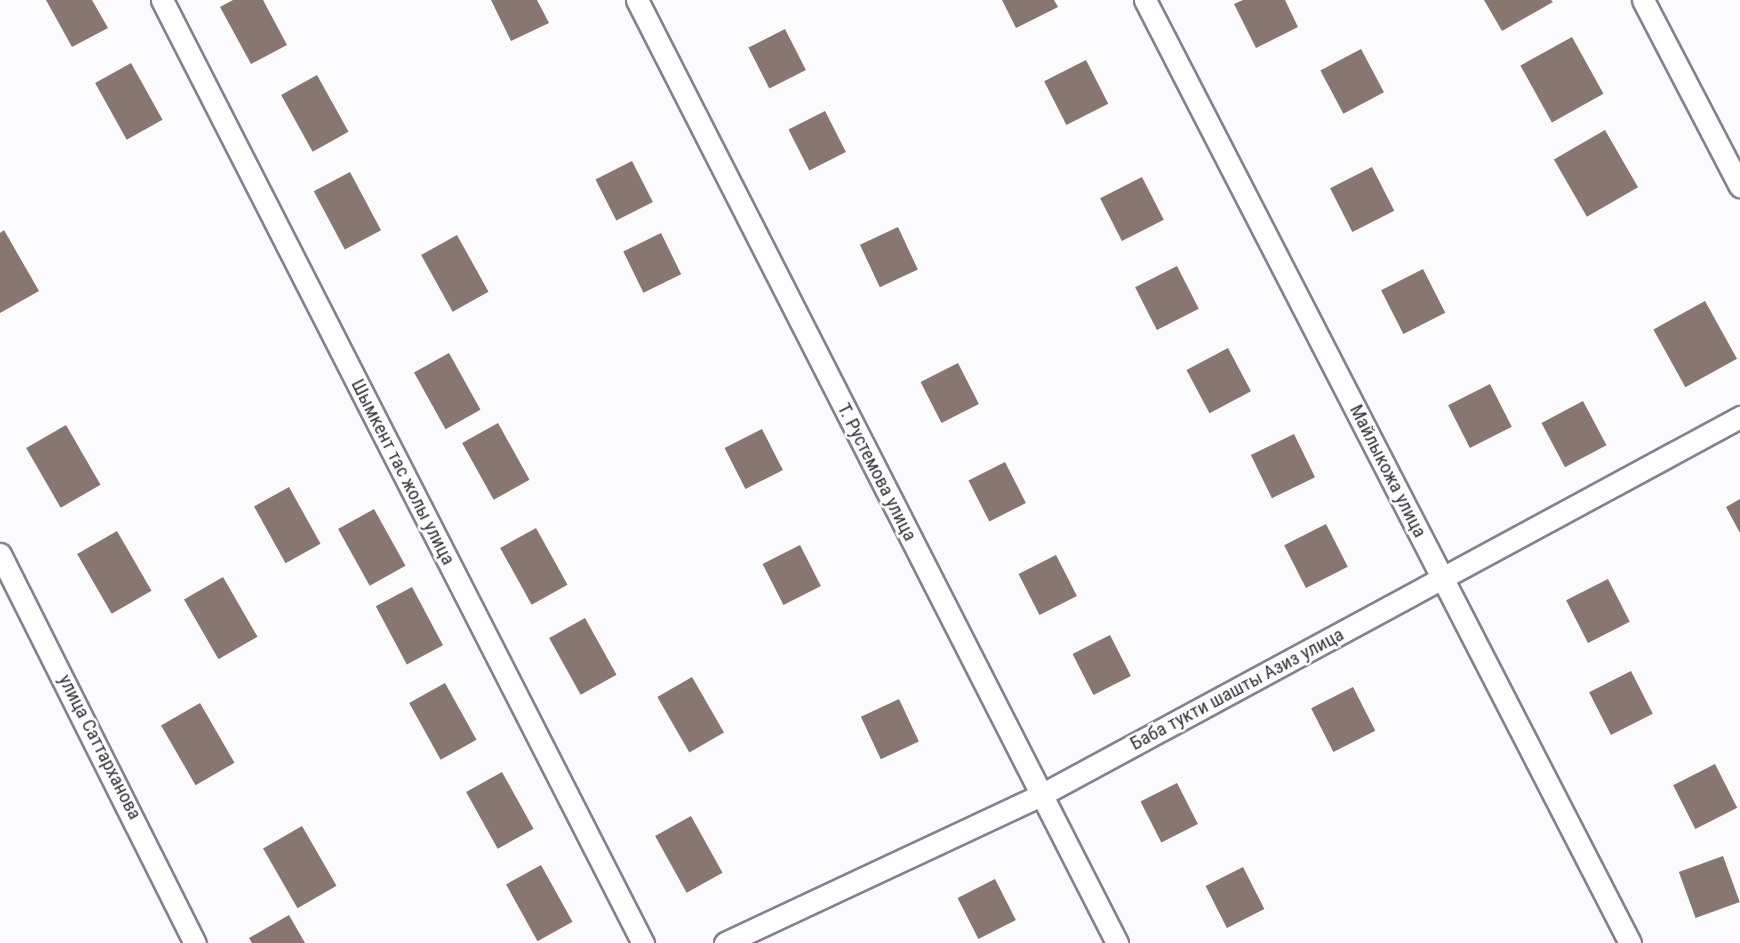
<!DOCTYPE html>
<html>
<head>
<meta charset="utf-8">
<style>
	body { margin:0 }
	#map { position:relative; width:1740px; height:943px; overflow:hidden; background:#fbfafd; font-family:"Roboto Condensed",sans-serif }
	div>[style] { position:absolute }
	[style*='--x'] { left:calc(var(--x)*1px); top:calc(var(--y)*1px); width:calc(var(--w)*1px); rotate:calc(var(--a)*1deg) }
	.building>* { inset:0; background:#887770; transform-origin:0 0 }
	.roads { filter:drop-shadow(2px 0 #86808f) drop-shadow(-2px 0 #86808f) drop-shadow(0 2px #86808f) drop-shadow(0 -2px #86808f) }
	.minor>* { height:21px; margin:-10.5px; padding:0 10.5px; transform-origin:10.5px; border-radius:10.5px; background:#fff }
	span { translate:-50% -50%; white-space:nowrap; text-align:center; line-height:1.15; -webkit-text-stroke:5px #fff; paint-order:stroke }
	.street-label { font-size:19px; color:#333137 }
</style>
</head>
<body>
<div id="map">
	<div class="building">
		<div style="clip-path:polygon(46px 0,92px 0,108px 28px,72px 47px)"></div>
		<div style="clip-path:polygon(233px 0,263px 0,287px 45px,251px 64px,220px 7px)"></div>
		<div style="clip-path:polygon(491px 0,537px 0,549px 23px,511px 41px)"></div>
		<div style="clip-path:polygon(1002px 0,1054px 0,1058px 7px,1016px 28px)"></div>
		<div style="clip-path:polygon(1243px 0,1285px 0,1298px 27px,1256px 48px,1234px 4px)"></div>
		<div style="clip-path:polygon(1484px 0,1551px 0,1553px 2px,1502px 31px)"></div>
		<div style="left:785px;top:29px;width:46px;height:41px;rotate:63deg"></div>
		<div style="left:1572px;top:37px;width:65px;height:59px;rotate:61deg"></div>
		<div style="left:1361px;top:49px;width:49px;height:46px;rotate:62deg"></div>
		<div style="left:1086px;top:60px;width:49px;height:47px;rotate:63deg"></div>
		<div style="left:131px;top:63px;width:65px;height:41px;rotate:61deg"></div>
		<div style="left:317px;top:75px;width:65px;height:41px;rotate:61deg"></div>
		<div style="left:825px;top:111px;width:46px;height:41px;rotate:63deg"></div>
		<div style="left:1605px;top:130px;width:66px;height:59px;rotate:60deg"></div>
		<div style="left:632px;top:161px;width:46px;height:41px;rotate:63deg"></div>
		<div style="left:1372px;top:167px;width:49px;height:47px;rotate:63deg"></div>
		<div style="left:350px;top:172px;width:66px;height:41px;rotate:62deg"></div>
		<div style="left:1142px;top:177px;width:48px;height:47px;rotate:63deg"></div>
		<div style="left:898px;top:227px;width:47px;height:42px;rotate:65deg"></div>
		<div style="clip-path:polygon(4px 230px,39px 291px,0 313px,0 233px)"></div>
		<div style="left:661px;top:233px;width:46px;height:42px;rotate:64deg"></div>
		<div style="left:457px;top:235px;width:65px;height:41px;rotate:61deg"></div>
		<div style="left:1177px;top:266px;width:48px;height:47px;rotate:63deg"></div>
		<div style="left:1423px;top:269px;width:49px;height:47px;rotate:63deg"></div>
		<div style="left:1705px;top:301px;width:66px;height:59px;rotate:61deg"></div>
		<div style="left:1228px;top:348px;width:49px;height:47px;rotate:62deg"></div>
		<div style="left:449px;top:353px;width:65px;height:40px;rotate:61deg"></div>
		<div style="left:958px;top:363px;width:46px;height:42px;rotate:63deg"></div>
		<div style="left:1490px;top:384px;width:48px;height:47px;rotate:63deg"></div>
		<div style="left:1583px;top:401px;width:50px;height:47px;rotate:62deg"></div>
		<div style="left:498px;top:423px;width:65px;height:41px;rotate:61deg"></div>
		<div style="left:66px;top:425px;width:69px;height:46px;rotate:60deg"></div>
		<div style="left:762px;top:429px;width:46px;height:42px;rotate:63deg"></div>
		<div style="left:1294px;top:434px;width:48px;height:48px;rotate:64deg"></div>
		<div style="left:1005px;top:462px;width:46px;height:41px;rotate:63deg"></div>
		<div style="left:289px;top:487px;width:65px;height:40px;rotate:61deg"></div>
		<div style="clip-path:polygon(1740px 499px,1740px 533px,1726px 507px)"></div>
		<div style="left:374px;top:509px;width:65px;height:41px;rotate:61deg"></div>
		<div style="left:1326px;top:524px;width:48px;height:47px;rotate:63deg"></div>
		<div style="left:536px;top:528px;width:65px;height:41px;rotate:61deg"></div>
		<div style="left:117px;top:531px;width:69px;height:46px;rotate:60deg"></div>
		<div style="left:800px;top:545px;width:46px;height:42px;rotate:63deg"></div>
		<div style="left:1056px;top:555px;width:46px;height:42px;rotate:63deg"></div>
		<div style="left:223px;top:577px;width:69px;height:45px;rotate:60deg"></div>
		<div style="left:1608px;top:579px;width:48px;height:47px;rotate:63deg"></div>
		<div style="left:412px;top:587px;width:66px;height:41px;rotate:62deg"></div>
		<div style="left:585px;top:618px;width:65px;height:41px;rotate:61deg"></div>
		<div style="left:1110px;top:635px;width:46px;height:42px;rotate:63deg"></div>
		<div style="left:1631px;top:671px;width:48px;height:47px;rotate:63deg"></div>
		<div style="left:692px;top:677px;width:64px;height:40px;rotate:60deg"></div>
		<div style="left:445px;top:683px;width:65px;height:41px;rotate:61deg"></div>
		<div style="left:1353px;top:687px;width:49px;height:47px;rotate:63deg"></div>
		<div style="left:899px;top:699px;width:47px;height:42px;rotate:65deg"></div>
		<div style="left:200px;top:703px;width:69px;height:45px;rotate:60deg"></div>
		<div style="left:1715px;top:764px;width:49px;height:47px;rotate:63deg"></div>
		<div style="left:502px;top:772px;width:65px;height:41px;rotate:61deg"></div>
		<div style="left:1177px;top:783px;width:46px;height:41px;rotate:63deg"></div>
		<div style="left:691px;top:816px;width:65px;height:41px;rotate:61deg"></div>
		<div style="left:302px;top:826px;width:69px;height:45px;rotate:60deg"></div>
		<div style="left:1723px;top:856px;width:49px;height:47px;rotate:70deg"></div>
		<div style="left:541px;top:865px;width:65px;height:40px;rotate:61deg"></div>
		<div style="left:1243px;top:867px;width:47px;height:42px;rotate:63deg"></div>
		<div style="left:995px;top:879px;width:46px;height:42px;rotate:63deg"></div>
		<div style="clip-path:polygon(289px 915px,305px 943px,252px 943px,249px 938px)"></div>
	</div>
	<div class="roads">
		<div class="minor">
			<div style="--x:162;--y:0;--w:1059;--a:62.98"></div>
			<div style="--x:637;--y:0;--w:1058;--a:63.02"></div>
			<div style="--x:1145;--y:0;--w:1060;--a:62.78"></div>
			<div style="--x:1643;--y:0;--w:210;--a:62.5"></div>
			<div style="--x:0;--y:554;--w:435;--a:63.4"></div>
			<div style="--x:725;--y:943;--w:349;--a:-25.1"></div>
			<div style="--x:1041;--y:795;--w:795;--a:-28.4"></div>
		</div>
	</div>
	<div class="street-label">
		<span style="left:1388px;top:471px;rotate:63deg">Майлыкожа улица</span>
		<span style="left:403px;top:472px;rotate:63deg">Шымкент тас жолы улица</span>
		<span style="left:877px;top:472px;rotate:63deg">Т. Рустемова улица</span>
		<span style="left:1237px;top:689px;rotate:-28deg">Баба тукти шашты Азиз улица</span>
		<span style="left:100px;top:747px;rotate:63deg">улица Саттарханова</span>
	</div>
</div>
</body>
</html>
